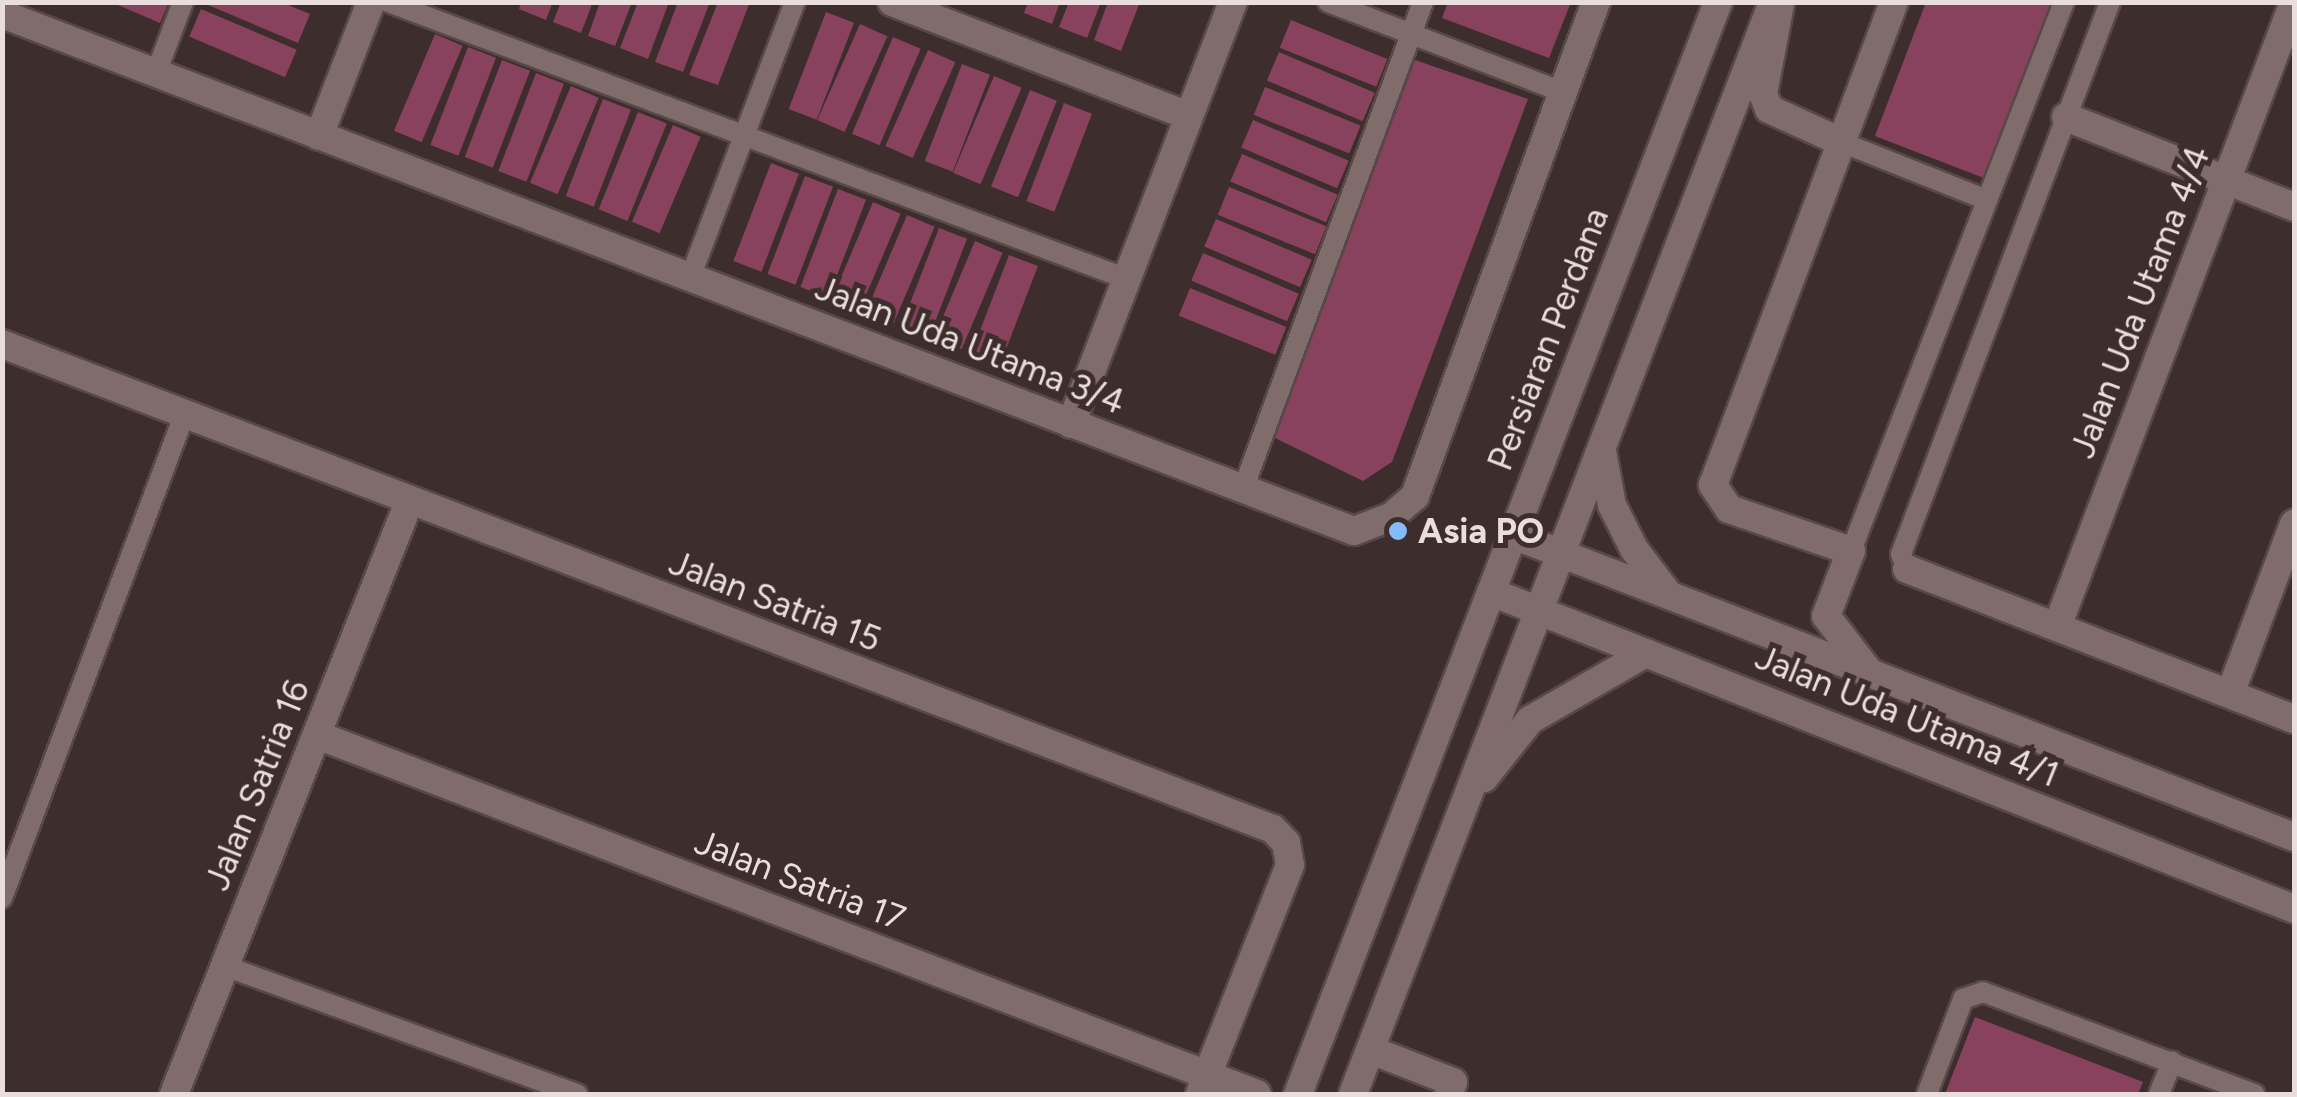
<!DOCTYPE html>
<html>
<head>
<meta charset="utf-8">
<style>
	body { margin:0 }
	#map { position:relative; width:2297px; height:1097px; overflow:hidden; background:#3d2d2c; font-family:Figtree,sans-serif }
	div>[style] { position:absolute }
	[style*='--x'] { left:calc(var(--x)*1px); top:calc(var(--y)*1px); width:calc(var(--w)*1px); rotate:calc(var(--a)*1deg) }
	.building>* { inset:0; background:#88425d; transform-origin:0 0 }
	.roads { filter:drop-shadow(2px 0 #574948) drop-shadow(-2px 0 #574948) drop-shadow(0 2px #574948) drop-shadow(0 -2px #574948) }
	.service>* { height:20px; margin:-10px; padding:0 10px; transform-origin:10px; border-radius:10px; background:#7f6c6b }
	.minor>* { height:28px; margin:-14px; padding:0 14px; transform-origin:14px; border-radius:14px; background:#7f6c6b }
	.tertiary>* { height:28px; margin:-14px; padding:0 14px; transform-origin:14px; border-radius:14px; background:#7f6c6b }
	.secondary>* { height:28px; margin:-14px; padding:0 14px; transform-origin:14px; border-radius:14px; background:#7f6c6b }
	.dots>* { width:28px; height:28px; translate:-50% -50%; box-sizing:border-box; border:5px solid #3d2d2c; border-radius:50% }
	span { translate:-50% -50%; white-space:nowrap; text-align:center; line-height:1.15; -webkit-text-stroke:10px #3d2d2c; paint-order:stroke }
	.street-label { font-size:35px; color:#e9dedd }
	.poi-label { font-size:35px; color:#e9dedd; font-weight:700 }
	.left { translate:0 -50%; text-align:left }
	.frame { position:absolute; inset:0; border:5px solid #e9dedd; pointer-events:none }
</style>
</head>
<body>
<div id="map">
	<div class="building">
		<div style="clip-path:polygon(111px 2px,169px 2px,160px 23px)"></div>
		<div style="clip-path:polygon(201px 2px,281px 2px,310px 14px,298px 43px)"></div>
		<div style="clip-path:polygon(521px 2px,553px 2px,546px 20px,519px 9px)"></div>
		<div style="clip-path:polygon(561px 2px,593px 2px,581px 33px,553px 22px)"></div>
		<div style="clip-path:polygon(600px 2px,632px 2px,615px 46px,588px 36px)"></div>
		<div style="clip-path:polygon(638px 2px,669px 2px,648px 59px,620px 48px)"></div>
		<div style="clip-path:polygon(678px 2px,710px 2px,683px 72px,655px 62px)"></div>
		<div style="clip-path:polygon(718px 2px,750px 2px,718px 85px,689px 75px)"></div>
		<div style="clip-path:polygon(1028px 2px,1060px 2px,1052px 24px,1024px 13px)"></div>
		<div style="clip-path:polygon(1069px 2px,1101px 2px,1087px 38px,1059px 27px)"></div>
		<div style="clip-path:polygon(1108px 2px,1140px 2px,1121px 51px,1094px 40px)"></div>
		<div style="clip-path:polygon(1448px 2px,1571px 2px,1549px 58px,1442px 18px)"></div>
		<div style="clip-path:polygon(1926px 2px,2057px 2px,1989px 180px,1875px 136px)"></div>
		<div style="left:201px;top:9px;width:104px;height:30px;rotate:23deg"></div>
		<div style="left:826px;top:12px;width:30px;height:104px;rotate:21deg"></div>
		<div style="left:1291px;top:20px;width:104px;height:30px;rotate:22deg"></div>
		<div style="left:860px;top:24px;width:30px;height:105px;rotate:24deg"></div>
		<div style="left:435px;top:34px;width:30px;height:105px;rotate:23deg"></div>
		<div style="left:893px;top:37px;width:30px;height:105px;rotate:23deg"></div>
		<div style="left:468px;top:47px;width:30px;height:105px;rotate:21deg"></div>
		<div style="left:928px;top:50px;width:30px;height:105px;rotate:24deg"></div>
		<div style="left:1279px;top:52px;width:104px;height:31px;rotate:23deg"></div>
		<div style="left:502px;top:60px;width:30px;height:104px;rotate:21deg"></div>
		<div style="clip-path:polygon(1415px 60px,1528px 99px,1392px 462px,1363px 481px,1275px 438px)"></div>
		<div style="left:962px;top:64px;width:30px;height:104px;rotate:21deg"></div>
		<div style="left:536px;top:73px;width:30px;height:105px;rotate:21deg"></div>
		<div style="left:994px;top:76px;width:30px;height:105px;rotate:23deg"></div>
		<div style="left:571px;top:86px;width:30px;height:105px;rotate:23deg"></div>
		<div style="left:1265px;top:87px;width:103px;height:30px;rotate:22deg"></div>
		<div style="left:1030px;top:90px;width:29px;height:104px;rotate:22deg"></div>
		<div style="left:603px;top:99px;width:30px;height:104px;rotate:21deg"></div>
		<div style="left:1064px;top:103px;width:30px;height:105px;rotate:21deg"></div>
		<div style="left:638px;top:112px;width:31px;height:105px;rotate:22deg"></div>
		<div style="left:1253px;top:120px;width:104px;height:30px;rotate:23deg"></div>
		<div style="left:673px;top:125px;width:30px;height:105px;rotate:23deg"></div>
		<div style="left:1242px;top:154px;width:104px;height:30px;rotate:23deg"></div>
		<div style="left:771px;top:163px;width:30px;height:105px;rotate:21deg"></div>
		<div style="left:805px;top:176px;width:30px;height:105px;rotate:21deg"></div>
		<div style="left:1229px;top:187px;width:105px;height:30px;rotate:22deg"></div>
		<div style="left:838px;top:189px;width:30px;height:105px;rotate:21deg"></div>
		<div style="left:873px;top:202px;width:30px;height:105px;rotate:23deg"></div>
		<div style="left:907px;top:215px;width:30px;height:105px;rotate:23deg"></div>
		<div style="left:1216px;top:219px;width:104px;height:30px;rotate:23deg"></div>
		<div style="left:939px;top:228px;width:30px;height:105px;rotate:21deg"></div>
		<div style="left:975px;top:241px;width:30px;height:105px;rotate:23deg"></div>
		<div style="left:1203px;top:253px;width:104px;height:30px;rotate:23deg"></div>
		<div style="left:1009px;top:255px;width:31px;height:104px;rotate:21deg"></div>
		<div style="left:1190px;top:288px;width:104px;height:30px;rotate:22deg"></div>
		<div style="clip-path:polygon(1975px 1017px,2143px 1082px,2138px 1094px,1945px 1094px)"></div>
	</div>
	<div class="roads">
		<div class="service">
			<div style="--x:388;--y:2;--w:789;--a:20.55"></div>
			<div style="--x:1328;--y:2;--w:251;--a:21"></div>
			<div style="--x:156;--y:73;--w:76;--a:-69.2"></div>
			<div style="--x:1841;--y:142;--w:157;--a:21.7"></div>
			<div style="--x:690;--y:278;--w:295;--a:-69.2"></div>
			<div style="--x:1243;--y:489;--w:519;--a:-69.72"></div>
			<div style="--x:1851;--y:551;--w:589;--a:-68.79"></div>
			<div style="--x:1907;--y:569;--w:16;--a:-112"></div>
			<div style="--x:1901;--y:554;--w:590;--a:-69.26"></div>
			<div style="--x:2;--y:898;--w:518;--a:-69.33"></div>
			<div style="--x:225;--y:966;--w:375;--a:20"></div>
			<div style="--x:1927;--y:1094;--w:102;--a:-69.2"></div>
			<div style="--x:1963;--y:999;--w:21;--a:-19"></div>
			<div style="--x:1983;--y:992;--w:290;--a:20.6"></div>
			<div style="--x:2159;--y:1094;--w:35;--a:-68"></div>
		</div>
		<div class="minor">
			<div style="--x:892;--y:2;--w:318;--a:21"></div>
			<div style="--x:1780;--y:4;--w:92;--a:100.7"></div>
			<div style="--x:1763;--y:94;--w:16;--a:68"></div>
			<div style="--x:1769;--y:109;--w:79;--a:24.6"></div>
			<div style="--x:2;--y:14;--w:1447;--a:20.93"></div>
			<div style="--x:1354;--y:531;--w:40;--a:-21"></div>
			<div style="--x:1391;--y:517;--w:32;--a:-41"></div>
			<div style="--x:1415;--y:496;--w:526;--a:-69.88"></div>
			<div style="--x:2066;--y:117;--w:245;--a:21.5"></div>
			<div style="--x:319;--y:136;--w:144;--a:-68.8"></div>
			<div style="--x:2;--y:344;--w:1360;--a:20.89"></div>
			<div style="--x:1273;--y:829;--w:19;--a:47"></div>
			<div style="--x:1286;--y:843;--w:22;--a:80"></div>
			<div style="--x:1290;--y:865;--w:246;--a:111.5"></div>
			<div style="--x:1071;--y:424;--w:452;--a:-69"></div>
			<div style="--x:1907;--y:569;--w:415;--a:21.2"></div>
			<div style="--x:2057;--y:627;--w:668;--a:-69.23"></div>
			<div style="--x:1870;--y:673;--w:72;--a:-127.7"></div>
			<div style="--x:1826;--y:616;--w:70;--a:-69"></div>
			<div style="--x:1851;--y:551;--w:129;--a:-161"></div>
			<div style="--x:1729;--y:509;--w:29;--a:-124"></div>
			<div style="--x:1713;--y:485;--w:516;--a:-69.46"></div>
			<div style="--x:2230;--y:694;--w:182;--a:-69.4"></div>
			<div style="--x:317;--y:735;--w:1006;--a:20.9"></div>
			<div style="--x:1371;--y:1050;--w:88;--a:21.3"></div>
			<div style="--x:1453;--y:1082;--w:13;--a:108"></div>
			<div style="--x:174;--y:1094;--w:637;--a:-68.35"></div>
		</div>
		<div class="tertiary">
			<div style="--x:1513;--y:535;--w:837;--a:21.14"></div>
			<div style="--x:1491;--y:592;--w:863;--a:21.54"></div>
		</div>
		<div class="secondary">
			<div style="--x:1602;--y:451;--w:55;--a:79.5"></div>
			<div style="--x:1612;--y:505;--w:49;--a:63.4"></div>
			<div style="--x:1634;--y:549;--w:58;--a:52.7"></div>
			<div style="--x:1484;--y:778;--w:74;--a:-51.6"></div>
			<div style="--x:1530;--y:720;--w:134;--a:-30"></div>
			<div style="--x:1298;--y:1094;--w:1170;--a:-68.96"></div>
			<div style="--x:1353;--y:1094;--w:1170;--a:-68.96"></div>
		</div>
	</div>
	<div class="dots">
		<div style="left:1398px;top:531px;background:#84bcfb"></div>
	</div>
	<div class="street-label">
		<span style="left:2140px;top:302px;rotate:-69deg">Jalan Uda Utama 4/4</span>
		<span style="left:1548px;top:339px;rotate:-69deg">Persiaran Perdana</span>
		<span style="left:970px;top:345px;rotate:21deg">Jalan Uda Utama 3/4</span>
		<span style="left:775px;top:601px;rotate:21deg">Jalan Satria 15</span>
		<span style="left:1907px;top:716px;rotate:22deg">Jalan Uda Utama 4/1</span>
		<span style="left:257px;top:785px;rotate:-68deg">Jalan Satria 16</span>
		<span style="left:800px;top:880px;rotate:21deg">Jalan Satria 17</span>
	</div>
	<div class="poi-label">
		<span class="left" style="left:1418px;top:531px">Asia PO</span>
	</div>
	<div class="frame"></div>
</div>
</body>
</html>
